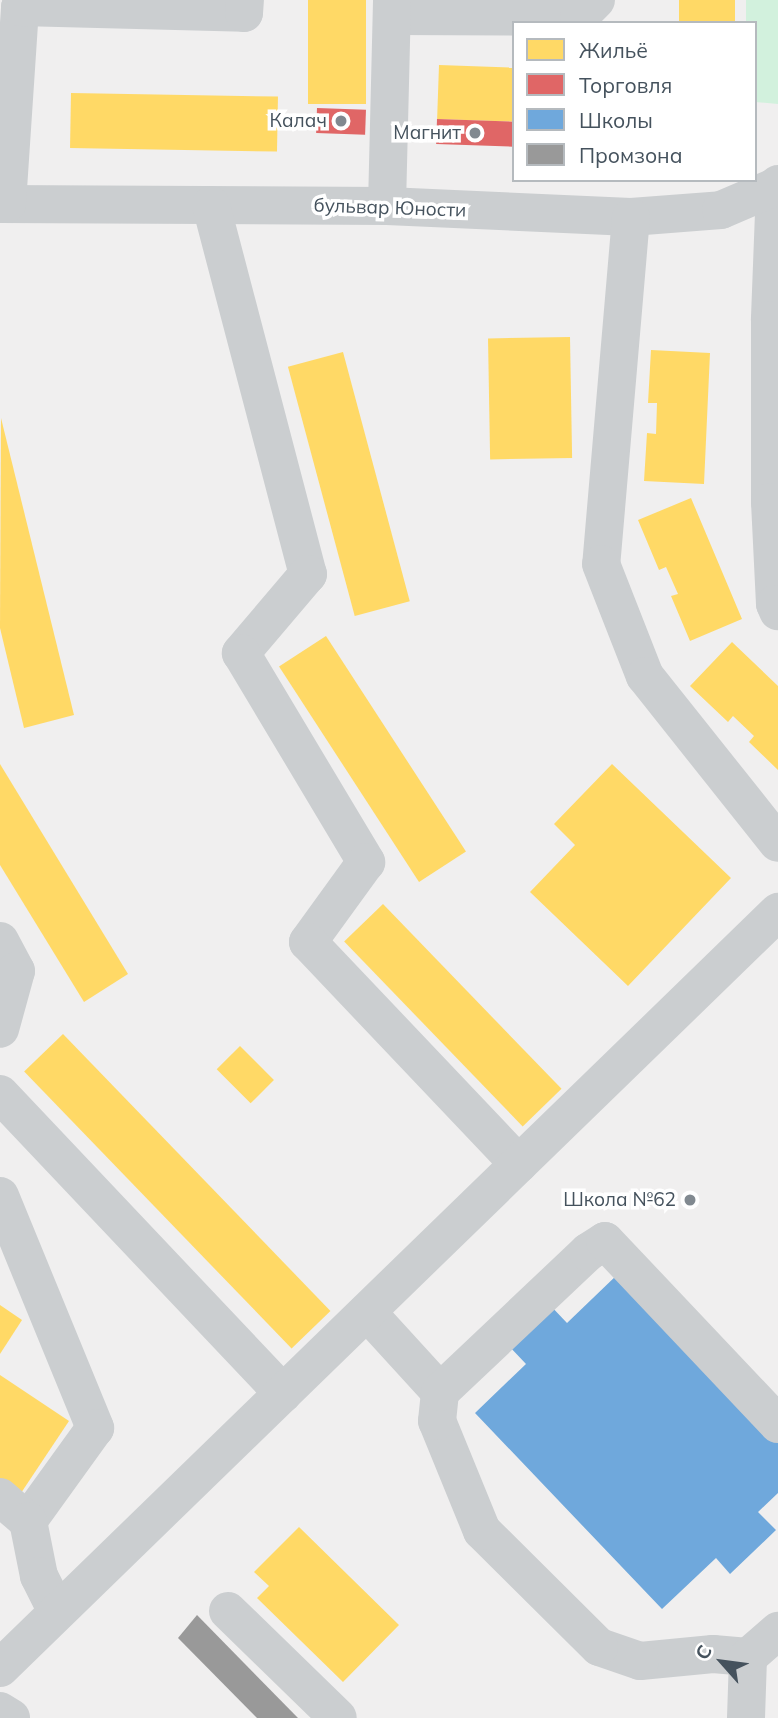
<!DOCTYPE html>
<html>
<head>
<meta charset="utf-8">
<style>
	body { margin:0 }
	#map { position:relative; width:778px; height:1718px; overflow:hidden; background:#f0efef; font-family:Mulish,sans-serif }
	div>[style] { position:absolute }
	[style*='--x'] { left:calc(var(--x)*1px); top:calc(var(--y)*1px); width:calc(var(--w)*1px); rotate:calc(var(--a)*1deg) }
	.green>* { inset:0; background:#d2f1dd }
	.homes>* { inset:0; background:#ffd966; transform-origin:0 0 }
	.shops>* { inset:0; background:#e06666; transform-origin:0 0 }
	.schools>* { inset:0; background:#6fa8dc }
	.industry>* { inset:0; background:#999 }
	.minor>* { height:38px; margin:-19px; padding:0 19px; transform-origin:19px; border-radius:19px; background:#cbced0 }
	.dots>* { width:19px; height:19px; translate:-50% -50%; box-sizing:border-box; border:4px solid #fff; border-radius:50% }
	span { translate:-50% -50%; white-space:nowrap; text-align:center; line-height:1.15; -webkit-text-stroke:7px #fff; paint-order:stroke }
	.poi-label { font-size:19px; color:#45525d }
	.right { translate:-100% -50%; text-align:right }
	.street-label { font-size:19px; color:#45525d }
	.legend { position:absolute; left:512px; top:21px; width:245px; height:161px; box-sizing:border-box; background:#fff; border:2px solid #b5babe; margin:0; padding:9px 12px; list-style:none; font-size:21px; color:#45525d }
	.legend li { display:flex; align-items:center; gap:14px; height:35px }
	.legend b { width:35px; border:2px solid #b5babe }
	.north { position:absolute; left:687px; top:1627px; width:70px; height:70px; -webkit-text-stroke:5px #fff; paint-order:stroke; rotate:298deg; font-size:19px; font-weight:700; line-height:28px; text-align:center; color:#45525d }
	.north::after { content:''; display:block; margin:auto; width:24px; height:32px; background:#45525d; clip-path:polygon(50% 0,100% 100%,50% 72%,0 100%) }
</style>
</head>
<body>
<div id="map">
	<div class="green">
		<div style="clip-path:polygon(746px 0,778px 0,778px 104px,755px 102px,755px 23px,746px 23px)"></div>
	</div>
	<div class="homes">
		<div style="left:308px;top:0;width:58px;height:104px"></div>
		<div style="left:679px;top:0;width:56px;height:23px"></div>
		<div style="left:439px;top:65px;width:75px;height:54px;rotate:2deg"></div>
		<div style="left:71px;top:93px;width:207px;height:55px;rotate:1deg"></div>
		<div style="left:570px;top:337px;width:121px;height:82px;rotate:89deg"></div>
		<div style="clip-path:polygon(651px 350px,710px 353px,704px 484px,644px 481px,647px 433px,656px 434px,657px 403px,648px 403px)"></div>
		<div style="left:343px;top:352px;width:258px;height:57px;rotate:75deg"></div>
		<div style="clip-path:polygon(1px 418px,74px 715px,24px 728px,0 628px)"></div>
		<div style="clip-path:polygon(691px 498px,742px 619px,690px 641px,671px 596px,678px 594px,666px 567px,659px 570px,638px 520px)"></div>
		<div style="left:326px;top:636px;width:257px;height:56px;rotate:57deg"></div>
		<div style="clip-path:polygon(732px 642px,778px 686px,778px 770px,749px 742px,754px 736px,733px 716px,728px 722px,690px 686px)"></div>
		<div style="clip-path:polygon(0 764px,128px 974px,84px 1002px,0 865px)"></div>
		<div style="clip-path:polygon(612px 764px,731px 878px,628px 986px,530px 892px,575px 845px,554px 824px)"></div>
		<div style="left:383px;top:904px;width:257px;height:54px;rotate:46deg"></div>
		<div style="left:63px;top:1034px;width:385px;height:54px;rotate:46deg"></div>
		<div style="left:240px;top:1046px;width:48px;height:33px;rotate:45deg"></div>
		<div style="clip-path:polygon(0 1305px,22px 1320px,0 1354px)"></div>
		<div style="clip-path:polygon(0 1375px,69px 1421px,19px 1496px,0 1483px)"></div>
		<div style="clip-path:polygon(299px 1527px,399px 1625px,343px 1682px,257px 1598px,269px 1586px,254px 1572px)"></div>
	</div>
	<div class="shops">
		<div style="left:317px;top:108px;width:49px;height:25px;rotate:2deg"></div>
		<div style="left:437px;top:119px;width:77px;height:25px;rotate:2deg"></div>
	</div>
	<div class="schools">
		<div style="clip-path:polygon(619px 1273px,778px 1439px,778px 1493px,758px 1512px,776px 1530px,730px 1574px,716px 1558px,662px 1609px,475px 1413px,526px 1364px,506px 1343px,548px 1303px,567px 1323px)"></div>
	</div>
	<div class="industry">
		<div style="clip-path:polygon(197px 1615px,298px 1718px,257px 1718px,178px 1638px)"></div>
	</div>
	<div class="minor">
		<div style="--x:392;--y:16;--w:187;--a:0.3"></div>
		<div style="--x:579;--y:17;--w:24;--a:-45"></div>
		<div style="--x:778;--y:184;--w:4;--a:135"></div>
		<div style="--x:775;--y:187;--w:133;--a:92.2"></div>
		<div style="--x:770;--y:320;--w:182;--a:90"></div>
		<div style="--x:770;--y:502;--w:102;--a:87.2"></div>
		<div style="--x:775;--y:604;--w:8;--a:67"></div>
		<div style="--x:0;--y:204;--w:387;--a:0.3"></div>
		<div style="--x:387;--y:206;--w:244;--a:2.6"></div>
		<div style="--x:631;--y:217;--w:90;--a:-4.4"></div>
		<div style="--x:721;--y:210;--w:59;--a:-23.1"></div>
		<div style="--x:7;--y:204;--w:197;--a:-86.2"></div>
		<div style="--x:20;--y:7;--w:224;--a:1.5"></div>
		<div style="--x:244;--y:13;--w:13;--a:-86"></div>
		<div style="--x:211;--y:205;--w:382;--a:75.3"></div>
		<div style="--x:308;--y:574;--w:104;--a:130.3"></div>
		<div style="--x:241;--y:653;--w:244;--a:59.1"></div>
		<div style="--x:366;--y:862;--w:99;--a:125.9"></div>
		<div style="--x:308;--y:942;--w:306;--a:46.5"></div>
		<div style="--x:387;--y:206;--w:206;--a:-88.6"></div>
		<div style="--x:631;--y:217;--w:348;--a:94.9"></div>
		<div style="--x:601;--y:564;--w:120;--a:68.6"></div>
		<div style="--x:645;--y:676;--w:213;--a:51.5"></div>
		<div style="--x:0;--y:941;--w:34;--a:62"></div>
		<div style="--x:16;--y:971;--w:60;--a:105.4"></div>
		<div style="--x:0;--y:1094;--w:412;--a:46.6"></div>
		<div style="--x:0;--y:1196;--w:251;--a:67.7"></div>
		<div style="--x:95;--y:1428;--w:115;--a:125.8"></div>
		<div style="--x:367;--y:1312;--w:108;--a:47.6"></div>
		<div style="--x:0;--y:1497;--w:37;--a:41"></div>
		<div style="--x:28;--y:1521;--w:56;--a:78.7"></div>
		<div style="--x:39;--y:1576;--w:40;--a:63.4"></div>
		<div style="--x:228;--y:1611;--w:153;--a:44.2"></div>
		<div style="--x:748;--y:1657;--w:35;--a:-175"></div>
		<div style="--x:713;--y:1654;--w:73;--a:174.5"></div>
		<div style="--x:640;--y:1661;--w:43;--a:-161.1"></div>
		<div style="--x:599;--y:1647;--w:165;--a:-135.2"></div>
		<div style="--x:482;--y:1531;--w:119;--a:-112.2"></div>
		<div style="--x:437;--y:1421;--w:29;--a:-84"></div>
		<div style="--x:440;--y:1392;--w:204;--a:-43.4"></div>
		<div style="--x:588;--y:1252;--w:20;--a:-33"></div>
		<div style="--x:605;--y:1241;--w:252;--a:46.6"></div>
		<div style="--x:0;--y:1668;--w:1085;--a:-44.18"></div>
		<div style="--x:0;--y:1711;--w:13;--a:32"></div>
		<div style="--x:746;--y:1718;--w:61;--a:-88.1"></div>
		<div style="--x:748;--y:1657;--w:40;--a:-41"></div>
	</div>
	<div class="dots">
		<div style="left:341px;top:121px;background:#818990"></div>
		<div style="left:475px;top:133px;background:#818990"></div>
		<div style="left:690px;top:1200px;background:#818990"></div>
	</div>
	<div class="poi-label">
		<span class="right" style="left:327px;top:121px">Калач</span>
		<span class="right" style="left:461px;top:133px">Магнит</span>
		<span class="right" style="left:676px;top:1200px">Школа №62</span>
	</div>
	<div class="street-label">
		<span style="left:390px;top:208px;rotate:2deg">бульвар Юности</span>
	</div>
	<ul class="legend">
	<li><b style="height:19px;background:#ffd966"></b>Жильё</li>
	<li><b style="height:19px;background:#e06666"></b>Торговля</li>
	<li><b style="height:19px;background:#6fa8dc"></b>Школы</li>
	<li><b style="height:19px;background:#999"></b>Промзона</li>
	</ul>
	<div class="north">С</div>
</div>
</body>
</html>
